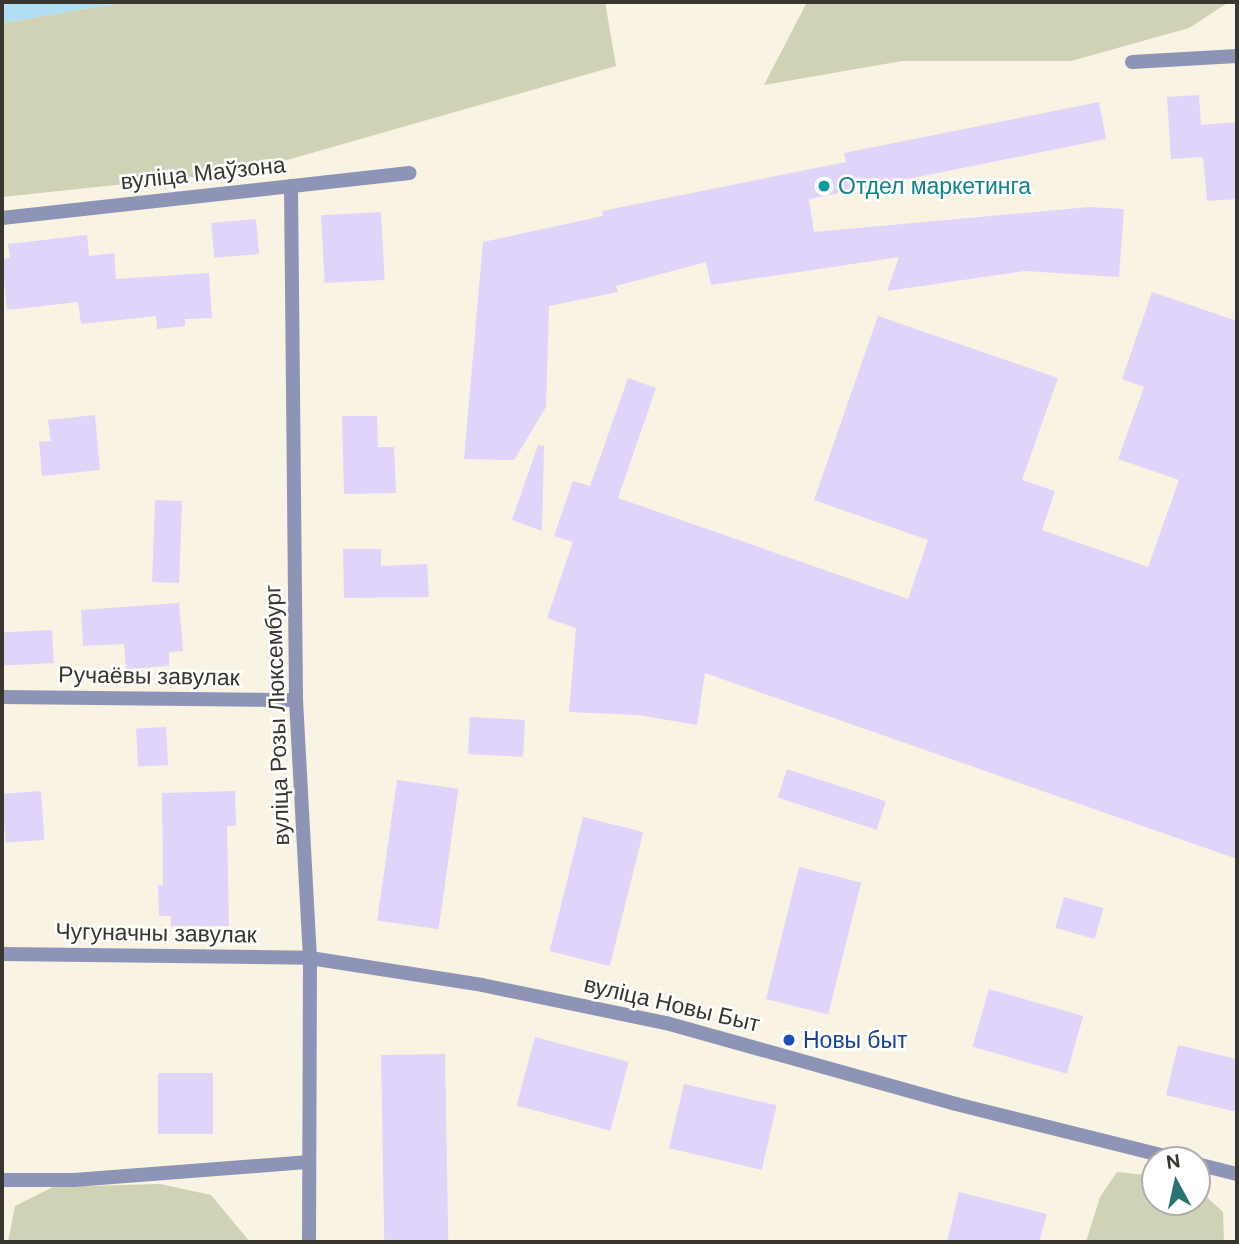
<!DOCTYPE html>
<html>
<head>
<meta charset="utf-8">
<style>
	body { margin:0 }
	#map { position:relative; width:1239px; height:1244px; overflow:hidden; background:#f8f3e2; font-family:"DM Sans",sans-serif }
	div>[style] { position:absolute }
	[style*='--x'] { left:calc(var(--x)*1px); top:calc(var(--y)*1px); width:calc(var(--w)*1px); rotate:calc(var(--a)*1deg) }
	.green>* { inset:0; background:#d0d2b5 }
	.water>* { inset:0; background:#b1def3 }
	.building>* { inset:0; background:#e0d4fb; transform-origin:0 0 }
	.street>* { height:14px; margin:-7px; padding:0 7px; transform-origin:7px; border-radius:7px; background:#8e94b6 }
	.dots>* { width:19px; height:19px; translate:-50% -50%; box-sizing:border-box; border:4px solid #fff; border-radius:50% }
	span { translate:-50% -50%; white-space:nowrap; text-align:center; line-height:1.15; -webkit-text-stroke:5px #fff; paint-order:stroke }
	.street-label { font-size:23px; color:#38362f }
	.culture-label { font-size:23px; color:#0d838f }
	.left { translate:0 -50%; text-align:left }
	.transit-label { font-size:23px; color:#164399 }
	.frame { position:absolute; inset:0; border:4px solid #38362f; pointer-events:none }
	.north { position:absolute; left:1141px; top:1146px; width:70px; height:70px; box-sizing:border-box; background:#fff; border:2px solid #afafac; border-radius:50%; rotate:352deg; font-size:19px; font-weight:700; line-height:28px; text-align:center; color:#38362f }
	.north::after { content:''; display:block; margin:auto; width:24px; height:32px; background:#297370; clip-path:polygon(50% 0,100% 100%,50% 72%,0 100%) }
</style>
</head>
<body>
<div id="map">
	<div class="green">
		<div style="clip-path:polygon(125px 2px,605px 2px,616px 66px,249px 171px,2px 197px,2px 23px)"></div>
		<div style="clip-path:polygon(807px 2px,1229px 2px,1189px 28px,1071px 61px,902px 61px,764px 85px)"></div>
		<div style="clip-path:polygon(1117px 1172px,1155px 1176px,1155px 1202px,1197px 1202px,1197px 1188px,1223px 1212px,1224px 1242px,1086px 1242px,1100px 1197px)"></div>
		<div style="clip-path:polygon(160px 1184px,211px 1195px,250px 1242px,8px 1242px,15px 1206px,53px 1187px)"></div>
	</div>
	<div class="water">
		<div style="clip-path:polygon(2px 2px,125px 2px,2px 23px)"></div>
	</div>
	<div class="building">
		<div style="clip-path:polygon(1199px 95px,1201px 125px,1237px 122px,1237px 199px,1207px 201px,1203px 157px,1171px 159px,1167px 97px)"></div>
		<div style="clip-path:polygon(1099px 102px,1106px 139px,809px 199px,814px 232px,1089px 207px,1124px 209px,1119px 277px,1025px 271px,887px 291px,899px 257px,711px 285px,706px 262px,616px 286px,618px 292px,549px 306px,546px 407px,514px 460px,464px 459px,483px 242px,603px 216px,602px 211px,846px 162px,844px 153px)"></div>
		<div style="left:381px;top:212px;width:68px;height:60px;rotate:87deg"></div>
		<div style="left:256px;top:219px;width:35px;height:45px;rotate:85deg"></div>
		<div style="clip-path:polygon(87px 235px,89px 256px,114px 253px,116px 279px,209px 273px,212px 318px,185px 319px,185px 326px,157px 329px,156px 316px,81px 324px,78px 302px,7px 310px,2px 259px,10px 258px,8px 244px)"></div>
		<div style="clip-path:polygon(1152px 292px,1237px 321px,1237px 859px,705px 673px,697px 725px,638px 715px,569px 712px,576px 628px,547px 618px,573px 542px,554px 536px,573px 481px,590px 486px,628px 378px,656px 388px,618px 498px,908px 599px,928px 540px,814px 500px,878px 316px,1058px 378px,1022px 480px,1055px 491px,1042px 530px,1148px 567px,1179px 480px,1118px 459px,1144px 387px,1122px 379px)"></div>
		<div style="clip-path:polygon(95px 415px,100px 470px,42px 476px,39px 442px,51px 441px,48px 420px)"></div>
		<div style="clip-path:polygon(342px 416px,377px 416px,378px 447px,394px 447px,396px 493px,344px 494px)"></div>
		<div style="clip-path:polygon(538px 445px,544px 446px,542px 531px,512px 520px)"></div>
		<div style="left:155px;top:500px;width:27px;height:82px;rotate:2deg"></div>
		<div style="clip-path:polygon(343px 549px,381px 549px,381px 566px,427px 564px,429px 597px,344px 598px)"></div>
		<div style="clip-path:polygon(179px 603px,183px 651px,169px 652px,169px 666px,126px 669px,124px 644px,83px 646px,81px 610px)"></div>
		<div style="left:52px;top:630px;width:33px;height:50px;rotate:87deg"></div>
		<div style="left:470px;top:717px;width:55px;height:37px;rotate:3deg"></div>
		<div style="left:166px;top:727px;width:38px;height:30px;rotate:87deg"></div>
		<div style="left:787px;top:769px;width:104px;height:30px;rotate:18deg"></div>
		<div style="left:397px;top:780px;width:62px;height:142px;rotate:8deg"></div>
		<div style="left:41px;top:791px;width:49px;height:39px;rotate:86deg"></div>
		<div style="clip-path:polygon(235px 791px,236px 826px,227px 826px,229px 926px,171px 926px,171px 916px,159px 916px,158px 885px,163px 885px,162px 793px)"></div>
		<div style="left:583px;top:817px;width:62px;height:138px;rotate:14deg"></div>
		<div style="left:799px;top:867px;width:64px;height:136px;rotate:14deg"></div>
		<div style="left:1064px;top:897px;width:41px;height:32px;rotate:16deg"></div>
		<div style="left:989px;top:989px;width:98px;height:60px;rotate:16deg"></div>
		<div style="left:535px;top:1037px;width:97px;height:71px;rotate:15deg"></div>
		<div style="clip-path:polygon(1178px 1045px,1237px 1059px,1237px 1112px,1166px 1095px)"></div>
		<div style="left:445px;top:1054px;width:188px;height:64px;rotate:89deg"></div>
		<div style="left:158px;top:1073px;width:55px;height:61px"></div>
		<div style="left:684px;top:1084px;width:95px;height:66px;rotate:13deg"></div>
		<div style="clip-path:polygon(959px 1192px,1047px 1214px,1039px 1242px,947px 1242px)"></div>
	</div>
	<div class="street">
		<div style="--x:1132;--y:62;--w:105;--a:-3.3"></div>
		<div style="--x:291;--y:186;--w:514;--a:89.44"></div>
		<div style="--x:296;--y:700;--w:258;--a:86.9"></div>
		<div style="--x:310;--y:958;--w:284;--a:90.2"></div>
		<div style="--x:2;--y:218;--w:410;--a:-6.3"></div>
		<div style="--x:2;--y:697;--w:294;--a:0.6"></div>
		<div style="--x:2;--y:954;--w:308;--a:0.7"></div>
		<div style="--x:310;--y:958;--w:174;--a:8.9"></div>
		<div style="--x:482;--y:985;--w:188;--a:11.7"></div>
		<div style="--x:666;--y:1023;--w:301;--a:15.6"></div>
		<div style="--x:956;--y:1104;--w:232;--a:14"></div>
		<div style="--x:1197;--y:1164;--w:41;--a:14"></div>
		<div style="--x:2;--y:1180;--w:72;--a:0"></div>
		<div style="--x:74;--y:1180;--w:233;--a:-4.4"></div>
	</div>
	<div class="dots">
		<div style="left:824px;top:186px;background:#0f9aa8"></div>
		<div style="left:789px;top:1040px;background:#1a4fb4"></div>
	</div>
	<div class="street-label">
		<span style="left:203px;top:173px;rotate:-6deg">вуліца Маўзона</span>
		<span style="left:149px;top:676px;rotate:1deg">Ручаёвы завулак</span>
		<span style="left:277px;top:715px;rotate:-92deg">вуліца Розы Люксембург</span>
		<span style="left:156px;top:933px;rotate:1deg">Чугуначны завулак</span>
		<span style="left:672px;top:1004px;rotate:13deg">вуліца Новы Быт</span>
	</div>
	<div class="culture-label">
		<span class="left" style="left:838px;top:186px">Отдел маркетинга</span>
	</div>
	<div class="transit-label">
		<span class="left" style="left:803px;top:1040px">Новы быт</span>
	</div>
	<div class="frame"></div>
	<div class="north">N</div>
</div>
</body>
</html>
